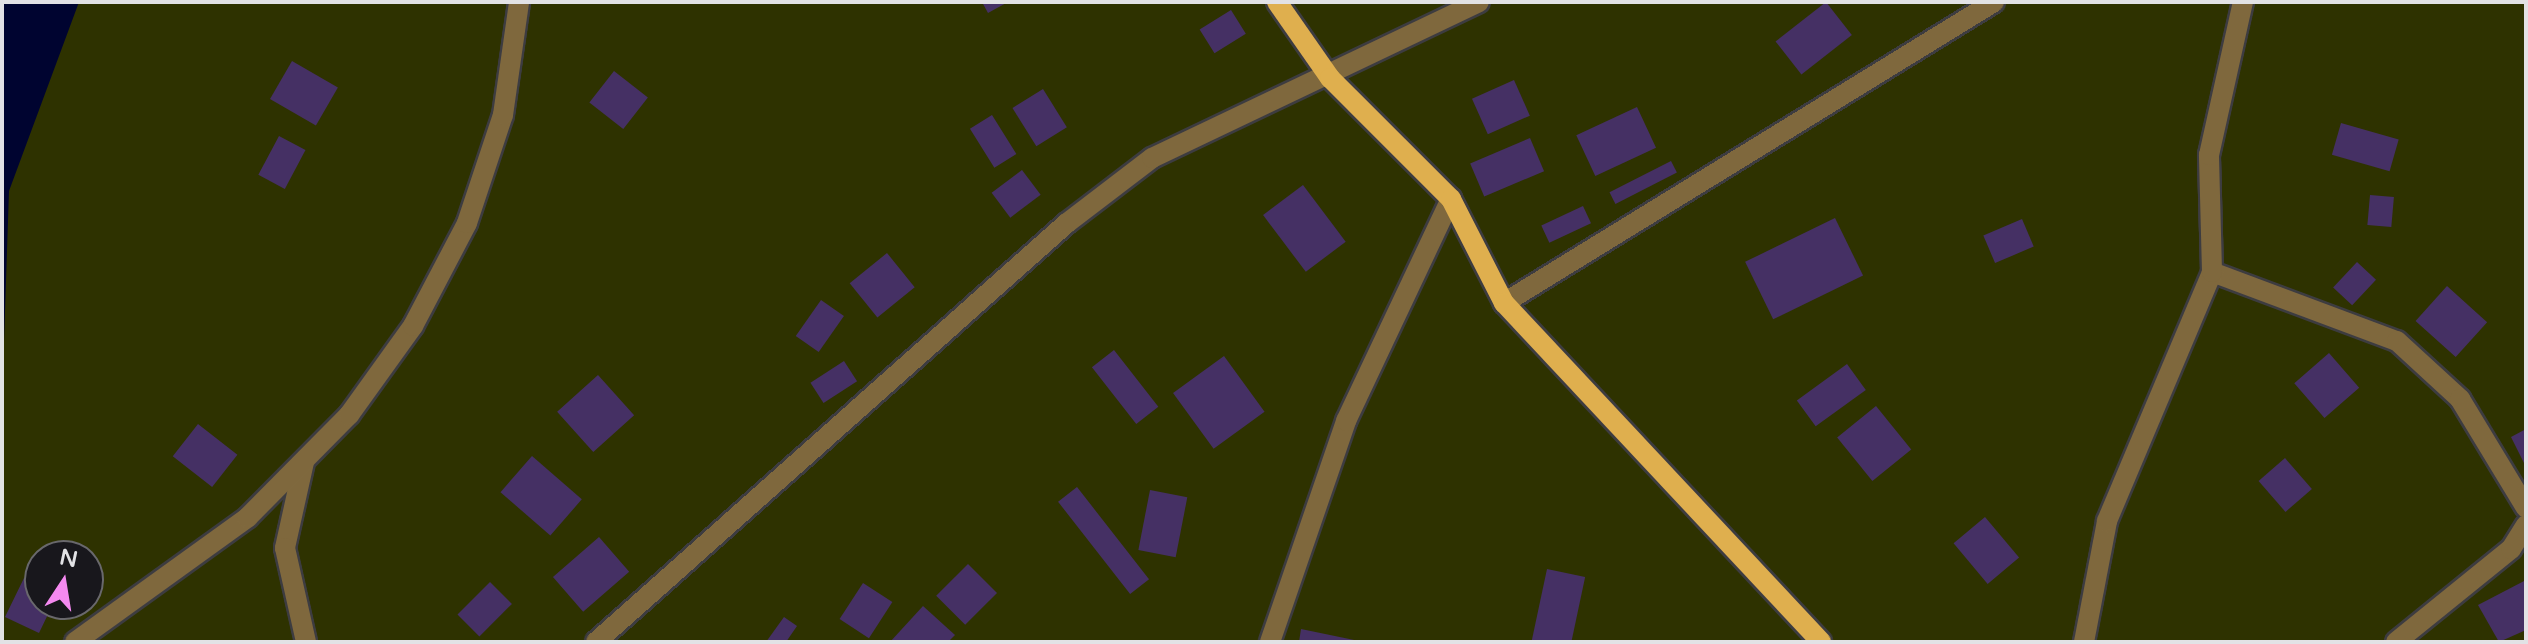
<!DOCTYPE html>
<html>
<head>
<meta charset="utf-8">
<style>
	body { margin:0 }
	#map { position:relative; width:2528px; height:644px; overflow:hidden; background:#222125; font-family:"Varela Round",sans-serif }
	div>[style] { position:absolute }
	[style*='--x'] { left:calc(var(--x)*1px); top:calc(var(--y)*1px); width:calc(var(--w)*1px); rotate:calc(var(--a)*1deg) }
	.green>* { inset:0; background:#2e3200 }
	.water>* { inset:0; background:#000430 }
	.building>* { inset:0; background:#453064; transform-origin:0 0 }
	.roads { filter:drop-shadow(2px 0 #3d3c40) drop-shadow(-2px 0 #3d3c40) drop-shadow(0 2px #3d3c40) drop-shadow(0 -2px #3d3c40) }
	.minor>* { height:20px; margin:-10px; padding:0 10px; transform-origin:10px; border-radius:10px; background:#7f683d }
	.major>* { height:20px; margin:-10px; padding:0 10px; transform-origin:10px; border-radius:10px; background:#dfaf4e }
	span { translate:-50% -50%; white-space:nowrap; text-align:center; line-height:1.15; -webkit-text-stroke:6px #18171c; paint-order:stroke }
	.frame { position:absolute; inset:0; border:4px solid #e2e2e5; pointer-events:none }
	.north { position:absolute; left:24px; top:540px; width:80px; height:80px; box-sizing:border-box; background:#18171c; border:2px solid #69686c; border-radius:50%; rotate:12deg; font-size:22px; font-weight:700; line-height:32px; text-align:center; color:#e2e2e5 }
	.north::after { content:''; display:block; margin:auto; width:28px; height:36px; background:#f489f0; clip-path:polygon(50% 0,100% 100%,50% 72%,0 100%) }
</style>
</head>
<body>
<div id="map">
	<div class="green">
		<div style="clip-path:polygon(evenodd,2px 2px,2526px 2px,2526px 642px,2px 642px,2px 2px,40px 556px,88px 556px,88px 604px,40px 604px,40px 556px)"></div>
	</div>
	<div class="water">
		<div style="clip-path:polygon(2px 2px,79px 2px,9px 191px,2px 402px)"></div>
	</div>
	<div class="building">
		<div style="clip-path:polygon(982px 2px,1008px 2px,988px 13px)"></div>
		<div style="left:1826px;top:2px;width:42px;height:64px;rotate:52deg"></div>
		<div style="left:1231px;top:10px;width:28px;height:37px;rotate:58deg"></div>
		<div style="left:292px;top:61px;width:53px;height:44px;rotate:30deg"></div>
		<div style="left:614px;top:71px;width:43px;height:40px;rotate:38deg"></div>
		<div style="left:1514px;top:80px;width:39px;height:46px;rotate:66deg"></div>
		<div style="left:1043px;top:89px;width:45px;height:36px;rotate:58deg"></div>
		<div style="left:1637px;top:107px;width:45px;height:67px;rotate:65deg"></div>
		<div style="left:992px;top:115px;width:46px;height:26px;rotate:58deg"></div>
		<div style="left:2341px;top:123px;width:60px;height:33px;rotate:16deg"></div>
		<div style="left:279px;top:136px;width:30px;height:44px;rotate:28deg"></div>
		<div style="left:1530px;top:138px;width:36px;height:65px;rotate:67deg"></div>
		<div style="left:1671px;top:161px;width:13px;height:69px;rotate:63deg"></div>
		<div style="left:1022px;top:170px;width:31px;height:38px;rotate:53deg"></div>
		<div style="left:1303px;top:185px;width:71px;height:50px;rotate:53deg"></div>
		<div style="left:2370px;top:195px;width:24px;height:30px;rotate:5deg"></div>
		<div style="left:1583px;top:206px;width:19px;height:46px;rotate:65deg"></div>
		<div style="left:1835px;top:218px;width:64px;height:100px;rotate:64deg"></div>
		<div style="left:2022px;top:219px;width:30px;height:42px;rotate:67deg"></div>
		<div style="left:887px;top:253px;width:44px;height:48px;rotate:51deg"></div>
		<div style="left:2357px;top:262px;width:26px;height:35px;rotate:43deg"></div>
		<div style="left:2447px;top:286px;width:54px;height:47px;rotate:42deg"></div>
		<div style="left:821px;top:300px;width:28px;height:44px;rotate:35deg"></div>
		<div style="left:1114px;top:350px;width:72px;height:28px;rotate:52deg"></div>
		<div style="left:2329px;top:353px;width:46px;height:46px;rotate:49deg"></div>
		<div style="left:1224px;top:356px;width:69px;height:63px;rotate:54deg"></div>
		<div style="left:844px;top:361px;width:24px;height:40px;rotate:57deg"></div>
		<div style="left:1847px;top:364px;width:32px;height:62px;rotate:54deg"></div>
		<div style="left:598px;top:375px;width:54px;height:55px;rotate:48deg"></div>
		<div style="left:1876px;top:406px;width:56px;height:50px;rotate:51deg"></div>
		<div style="left:198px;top:424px;width:50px;height:41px;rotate:38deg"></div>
		<div style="clip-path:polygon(2526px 429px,2526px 467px,2511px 437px)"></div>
		<div style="left:532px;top:456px;width:66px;height:48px;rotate:41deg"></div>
		<div style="left:2285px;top:458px;width:41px;height:35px;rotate:49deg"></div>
		<div style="left:1077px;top:487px;width:117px;height:24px;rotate:52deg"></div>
		<div style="left:1150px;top:490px;width:38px;height:61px;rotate:11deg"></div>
		<div style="left:1985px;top:517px;width:53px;height:41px;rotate:50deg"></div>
		<div style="left:599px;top:537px;width:46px;height:61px;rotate:49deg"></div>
		<div style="left:968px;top:564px;width:41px;height:45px;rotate:45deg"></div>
		<div style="left:1547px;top:569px;width:39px;height:75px;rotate:12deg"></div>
		<div style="clip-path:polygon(24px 578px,40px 586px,40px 604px,53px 604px,39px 633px,5px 617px)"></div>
		<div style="clip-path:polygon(2526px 580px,2526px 630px,2499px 642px,2478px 605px)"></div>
		<div style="left:490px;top:582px;width:31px;height:46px;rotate:45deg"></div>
		<div style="left:863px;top:583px;width:35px;height:43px;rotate:33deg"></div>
		<div style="clip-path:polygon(923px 606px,955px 635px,948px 642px,890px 642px)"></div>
		<div style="clip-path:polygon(784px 617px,797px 626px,786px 642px,766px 642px)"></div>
		<div style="clip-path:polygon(1301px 629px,1359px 641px,1359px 642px,1299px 642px)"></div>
	</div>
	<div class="roads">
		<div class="minor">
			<div style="--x:2212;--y:272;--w:197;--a:20.5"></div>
			<div style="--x:2397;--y:341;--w:86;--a:42.6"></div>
			<div style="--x:2460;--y:399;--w:127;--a:58.8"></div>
			<div style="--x:1504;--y:303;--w:575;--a:-31.56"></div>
			<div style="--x:304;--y:462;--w:88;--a:102.5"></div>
			<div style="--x:285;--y:548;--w:96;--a:77.4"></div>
			<div style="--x:75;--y:642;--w:213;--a:-35.8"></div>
			<div style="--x:248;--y:517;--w:144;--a:-45.3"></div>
			<div style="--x:349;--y:415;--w:110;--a:-54.3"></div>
			<div style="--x:413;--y:326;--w:116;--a:-62.3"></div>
			<div style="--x:467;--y:223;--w:114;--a:-71.6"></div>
			<div style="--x:503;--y:115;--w:114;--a:-81.9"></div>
			<div style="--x:596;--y:642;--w:630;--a:-41.66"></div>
			<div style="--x:1067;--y:223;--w:107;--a:-37.4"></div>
			<div style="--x:1152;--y:158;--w:362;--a:-25.5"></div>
			<div style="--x:1270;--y:642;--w:234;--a:-71"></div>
			<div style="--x:1346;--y:421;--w:246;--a:-64.7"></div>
			<div style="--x:2084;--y:642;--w:123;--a:-79.2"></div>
			<div style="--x:2107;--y:521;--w:270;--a:-67.1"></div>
			<div style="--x:2212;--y:272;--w:117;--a:-91.5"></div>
			<div style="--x:2209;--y:155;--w:157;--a:-77.5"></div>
			<div style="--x:2396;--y:642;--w:148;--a:-39"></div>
			<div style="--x:2511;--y:549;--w:28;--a:-58"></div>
		</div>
		<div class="major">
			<div style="--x:1277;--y:2;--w:93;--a:55.1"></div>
			<div style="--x:1330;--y:78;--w:171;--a:45"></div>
			<div style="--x:1451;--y:199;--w:117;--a:63"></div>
			<div style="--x:1504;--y:303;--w:464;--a:46.9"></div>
		</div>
	</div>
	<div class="frame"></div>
	<div class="north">N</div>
</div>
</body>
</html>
